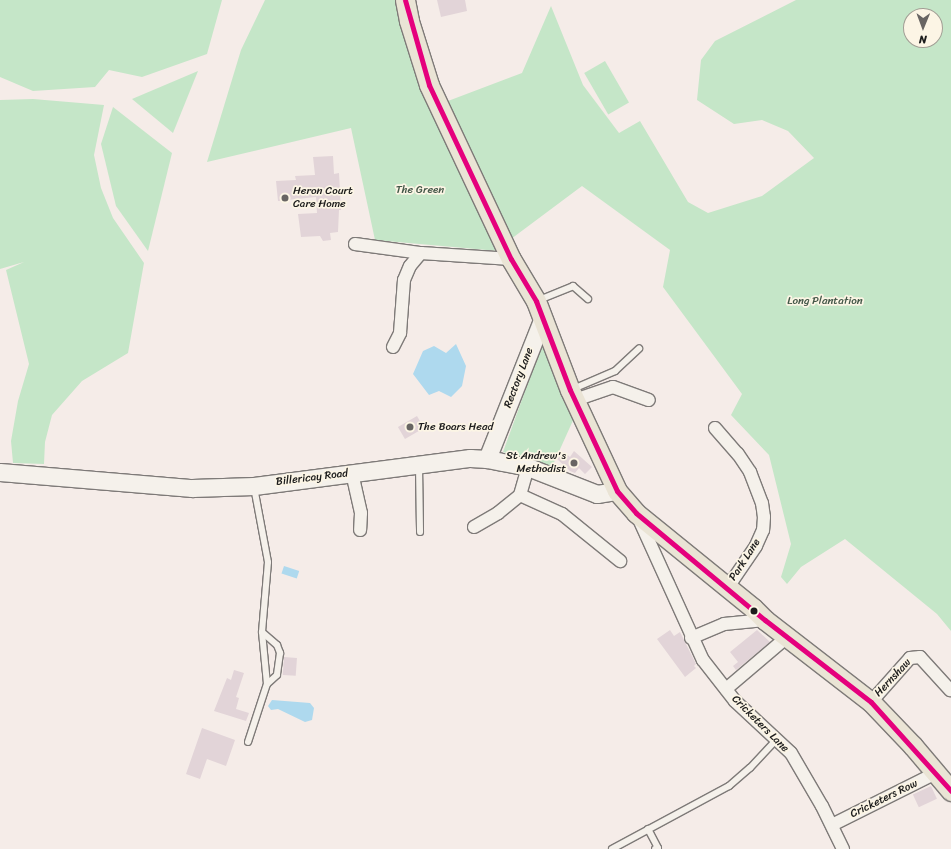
<!DOCTYPE html>
<html>
<head>
<meta charset="utf-8">
<style>
	body { margin:0 }
	#map { position:relative; width:951px; height:849px; overflow:hidden; background:#f5ece8; font-family:Sriracha,sans-serif }
	div>[style] { position:absolute }
	[style*='--x'] { left:calc(var(--x)*1px); top:calc(var(--y)*1px); width:calc(var(--w)*1px); rotate:calc(var(--a)*1deg) }
	.green>* { inset:0; background:#c5e6c8; transform-origin:0 0 }
	.water>* { inset:0; background:#aed9ee; transform-origin:0 0 }
	.building>* { inset:0; background:#e2d4d8; transform-origin:0 0 }
	.roads { filter:drop-shadow(1px 0 #7e7a78) drop-shadow(-1px 0 #7e7a78) drop-shadow(0 1px #7e7a78) drop-shadow(0 -1px #7e7a78) }
	.lane>* { height:6px; margin:-3px; padding:0 3px; transform-origin:3px; border-radius:3px; background:#f5f1eb }
	.street>* { height:12px; margin:-6px; padding:0 6px; transform-origin:6px; border-radius:6px; background:#f5f1eb }
	.secondary>* { height:17px; margin:-8.5px; padding:0 8.5px; transform-origin:8.5px; border-radius:8.5px; background:#f5f1eb }
	.primary>* { height:19px; margin:-9.5px; padding:0 9.5px; transform-origin:9.5px; border-radius:9.5px; background:#eae4d5 }
	.bus-1>* { height:5px; margin:-2.5px; padding:0 2.5px; transform-origin:2.5px; border-radius:2.5px; background:#e5007d }
	.dots>* { width:11px; height:11px; translate:-50% -50%; box-sizing:border-box; border:2px solid #fcf5e5; border-radius:50% }
	span { translate:-50% -50%; white-space:nowrap; text-align:center; line-height:1.15; -webkit-text-stroke:3.5px #fcf5e5; paint-order:stroke }
	.park-label { font-size:11px; color:#435748 }
	.poi-label { font-size:11px; color:#1c1c1c }
	.left { translate:0 -50%; text-align:left }
	.right { translate:-100% -50%; text-align:right }
	.street-label { font-size:11px; color:#1c1c1c }
	.north { position:absolute; left:903px; top:8px; width:40px; height:40px; box-sizing:border-box; background:#fcf5e5; border:1px solid #a29e95; border-radius:50%; rotate:181deg; font-size:11px; font-weight:700; line-height:16px; text-align:center; color:#1c1c1c }
	.north::after { content:''; display:block; margin:auto; width:14px; height:18px; background:#686563; clip-path:polygon(50% 0,100% 100%,50% 72%,0 100%) }
</style>
</head>
<body>
<div id="map">
	<div class="green">
		<div style="clip-path:polygon(0 0,222px 0,207px 54px,142px 77px,109px 70px,95px 87px,33px 91px,0 77px)"></div>
		<div style="clip-path:polygon(265px 0,405px 0,409px 21px,509px 252px,375px 240px,351px 128px,207px 162px,241px 50px)"></div>
		<div style="clip-path:polygon(evenodd,796px 0,951px 0,951px 631px,937px 614px,845px 539px,801px 567px,787px 584px,781px 577px,791px 544px,769px 455px,731px 415px,742px 394px,663px 287px,670px 250px,582px 186px,511px 239px,448px 101px,522px 73px,551px 6px,583px 85px,619px 133px,640px 121px,688px 202px,708px 213px,762px 196px,814px 158px,788px 131px,762px 120px,734px 124px,697px 100px,701px 60px,715px 41px,796px 0,911px 16px,935px 16px,935px 40px,911px 40px,911px 16px)"></div>
		<div style="left:605px;top:61px;width:48px;height:24px;rotate:60deg"></div>
		<div style="clip-path:polygon(198px 71px,173px 133px,132px 99px)"></div>
		<div style="clip-path:polygon(33px 99px,104px 105px,94px 155px,101px 188px,113px 218px,144px 263px,128px 353px,82px 381px,52px 415px,45px 442px,44px 464px,13px 463px,11px 441px,18px 401px,29px 364px,6px 270px,24px 262px,0 269px,0 100px)"></div>
		<div style="clip-path:polygon(113px 107px,172px 153px,148px 251px,116px 206px,101px 144px)"></div>
		<div style="clip-path:polygon(542px 344px,575px 416px,552px 467px,503px 452px)"></div>
	</div>
	<div class="water">
		<div style="clip-path:polygon(456px 344px,466px 366px,462px 386px,451px 397px,439px 391px,429px 395px,413px 374px,423px 351px,434px 346px,446px 353px)"></div>
		<div style="left:284px;top:566px;width:16px;height:8px;rotate:18deg"></div>
		<div style="clip-path:polygon(272px 700px,310px 703px,314px 708px,312px 720px,305px 722px,278px 709px,271px 710px,268px 706px)"></div>
	</div>
	<div class="building">
		<div style="clip-path:polygon(437px 0,465px 0,467px 11px,441px 17px)"></div>
		<div style="clip-path:polygon(333px 156px,334px 174px,339px 173px,341px 210px,339px 210px,338px 232px,330px 233px,331px 240px,323px 241px,320px 236px,301px 237px,298px 214px,317px 213px,316px 197px,278px 201px,276px 181px,296px 180px,295px 176px,315px 175px,313px 157px)"></div>
		<div style="left:417px;top:416px;width:14px;height:22px;rotate:60deg"></div>
		<div style="clip-path:polygon(574px 451px,592px 467px,585px 474px,579px 468px,575px 473px,570px 471px,557px 459px,564px 452px,570px 457px)"></div>
		<div style="clip-path:polygon(670px 630px,674px 636px,680px 632px,696px 664px,694px 666px,696px 668px,685px 677px,657px 639px)"></div>
		<div style="clip-path:polygon(757px 630px,770px 642px,736px 670px,733px 666px,738px 662px,730px 652px)"></div>
		<div style="left:284px;top:657px;width:13px;height:18px;rotate:4deg"></div>
		<div style="clip-path:polygon(234px 670px,244px 673px,236px 697px,239px 698px,236px 709px,249px 713px,246px 721px,214px 711px,227px 678px,231px 680px)"></div>
		<div style="clip-path:polygon(202px 728px,235px 740px,226px 766px,207px 759px,200px 779px,186px 774px)"></div>
		<div style="left:931px;top:786px;width:14px;height:20px;rotate:65deg"></div>
	</div>
	<div class="roads">
		<div class="lane">
			<div style="--x:539;--y:300;--w:37;--a:-22"></div>
			<div style="--x:573;--y:286;--w:20;--a:41"></div>
			<div style="--x:573;--y:389;--w:46;--a:-23.2"></div>
			<div style="--x:615;--y:371;--w:33;--a:-43"></div>
			<div style="--x:419;--y:466;--w:66;--a:89.1"></div>
			<div style="--x:262;--y:632;--w:20;--a:41"></div>
			<div style="--x:277;--y:645;--w:9;--a:69"></div>
			<div style="--x:280;--y:653;--w:22;--a:98"></div>
			<div style="--x:277;--y:675;--w:13;--a:138"></div>
			<div style="--x:248;--y:742;--w:61;--a:-71.9"></div>
			<div style="--x:267;--y:684;--w:52;--a:-95.5"></div>
			<div style="--x:262;--y:632;--w:70;--a:-85.1"></div>
			<div style="--x:268;--y:562;--w:76;--a:-100.6"></div>
			<div style="--x:648;--y:829;--w:21;--a:62"></div>
			<div style="--x:658;--y:848;--w:3;--a:162"></div>
			<div style="--x:612;--y:849;--w:133;--a:-28.3"></div>
			<div style="--x:729;--y:786;--w:28;--a:-41"></div>
			<div style="--x:750;--y:768;--w:40;--a:-47"></div>
		</div>
		<div class="street">
			<div style="--x:355;--y:244;--w:67;--a:7.8"></div>
			<div style="--x:421;--y:253;--w:90;--a:3.8"></div>
			<div style="--x:393;--y:347;--w:16;--a:-63"></div>
			<div style="--x:400;--y:333;--w:53;--a:-85.7"></div>
			<div style="--x:404;--y:280;--w:15;--a:-67"></div>
			<div style="--x:410;--y:266;--w:17;--a:-50"></div>
			<div style="--x:575;--y:400;--w:40;--a:-18.9"></div>
			<div style="--x:613;--y:387;--w:38;--a:20"></div>
			<div style="--x:715;--y:428;--w:35;--a:49"></div>
			<div style="--x:738;--y:454;--w:22;--a:56"></div>
			<div style="--x:750;--y:472;--w:33;--a:69"></div>
			<div style="--x:762;--y:503;--w:14;--a:82"></div>
			<div style="--x:764;--y:517;--w:13;--a:94"></div>
			<div style="--x:763;--y:530;--w:17;--a:114"></div>
			<div style="--x:756;--y:546;--w:50;--a:124.3"></div>
			<div style="--x:352;--y:473;--w:41;--a:77.3"></div>
			<div style="--x:361;--y:513;--w:17;--a:93"></div>
			<div style="--x:520;--y:495;--w:29;--a:-74"></div>
			<div style="--x:638;--y:517;--w:157;--a:65.6"></div>
			<div style="--x:703;--y:660;--w:52;--a:52"></div>
			<div style="--x:735;--y:701;--w:76;--a:42.9"></div>
			<div style="--x:791;--y:753;--w:61;--a:59.7"></div>
			<div style="--x:822;--y:806;--w:48;--a:64"></div>
			<div style="--x:474;--y:527;--w:28;--a:-30"></div>
			<div style="--x:498;--y:513;--w:28;--a:-39"></div>
			<div style="--x:520;--y:495;--w:46;--a:24.3"></div>
			<div style="--x:562;--y:514;--w:75;--a:39"></div>
			<div style="--x:691;--y:638;--w:36;--a:-23"></div>
			<div style="--x:724;--y:624;--w:41;--a:-5.6"></div>
			<div style="--x:726;--y:689;--w:80;--a:-40.4"></div>
			<div style="--x:871;--y:702;--w:59;--a:-48.4"></div>
			<div style="--x:910;--y:658;--w:10;--a:-6"></div>
			<div style="--x:920;--y:657;--w:45;--a:47.7"></div>
			<div style="--x:832;--y:825;--w:116;--a:-26.6"></div>
		</div>
		<div class="secondary">
			<div style="--x:487;--y:459;--w:149;--a:-68.4"></div>
			<div style="--x:0;--y:472;--w:193;--a:4.8"></div>
			<div style="--x:192;--y:488;--w:62;--a:-1.8"></div>
			<div style="--x:254;--y:486;--w:218;--a:-7.4"></div>
			<div style="--x:470;--y:458;--w:17;--a:3"></div>
			<div style="--x:487;--y:459;--w:42;--a:11"></div>
			<div style="--x:528;--y:467;--w:74;--a:21.4"></div>
			<div style="--x:597;--y:494;--w:20;--a:-9"></div>
		</div>
		<div class="primary">
			<div style="--x:405;--y:0;--w:21;--a:79"></div>
			<div style="--x:409;--y:21;--w:67;--a:72.6"></div>
			<div style="--x:429;--y:85;--w:192;--a:64.8"></div>
			<div style="--x:511;--y:259;--w:49;--a:59.2"></div>
			<div style="--x:536;--y:301;--w:95;--a:69.1"></div>
			<div style="--x:570;--y:390;--w:111;--a:65"></div>
			<div style="--x:617;--y:491;--w:29;--a:49"></div>
			<div style="--x:636;--y:513;--w:151;--a:39.1"></div>
			<div style="--x:753;--y:608;--w:17;--a:45"></div>
			<div style="--x:765;--y:620;--w:134;--a:37.7"></div>
			<div style="--x:871;--y:702;--w:61;--a:46.3"></div>
			<div style="--x:913;--y:746;--w:59;--a:49.8"></div>
		</div>
	</div>
	<div class="bus-1">
		<div style="--x:405;--y:0;--w:88;--a:74.2"></div>
		<div style="--x:429;--y:85;--w:192;--a:64.8"></div>
		<div style="--x:511;--y:259;--w:49;--a:59.2"></div>
		<div style="--x:536;--y:301;--w:95;--a:69.1"></div>
		<div style="--x:570;--y:390;--w:111;--a:65"></div>
		<div style="--x:617;--y:491;--w:29;--a:49"></div>
		<div style="--x:636;--y:513;--w:168;--a:39.7"></div>
		<div style="--x:765;--y:620;--w:134;--a:37.7"></div>
		<div style="--x:871;--y:702;--w:120;--a:48"></div>
	</div>
	<div class="dots">
		<div style="left:285px;top:198px;background:#686563"></div>
		<div style="left:410px;top:427px;background:#686563"></div>
		<div style="left:574px;top:463px;background:#686563"></div>
		<div style="left:754px;top:611px;background:#1c1c1c"></div>
	</div>
	<div class="park-label">
		<span style="left:420px;top:190px">The Green</span>
		<span style="left:825px;top:301px">Long Plantation</span>
	</div>
	<div class="poi-label">
		<span class="left" style="left:293px;top:198px">Heron Court<br>Care Home</span>
		<span class="left" style="left:418px;top:427px">The Boars Head</span>
		<span class="right" style="left:566px;top:463px">St Andrew's<br>Methodist</span>
	</div>
	<div class="street-label">
		<span style="left:519px;top:378px;rotate:-69deg">Rectory Lane</span>
		<span style="left:312px;top:478px;rotate:-7deg">Billericay Road</span>
		<span style="left:745px;top:560px;rotate:-57deg">Park Lane</span>
		<span style="left:893px;top:678px;rotate:-47deg">Hernshaw</span>
		<span style="left:760px;top:724px;rotate:45deg">Cricketers Lane</span>
		<span style="left:884px;top:799px;rotate:-26deg">Cricketers Row</span>
	</div>
	<div class="north">N</div>
</div>
</body>
</html>
